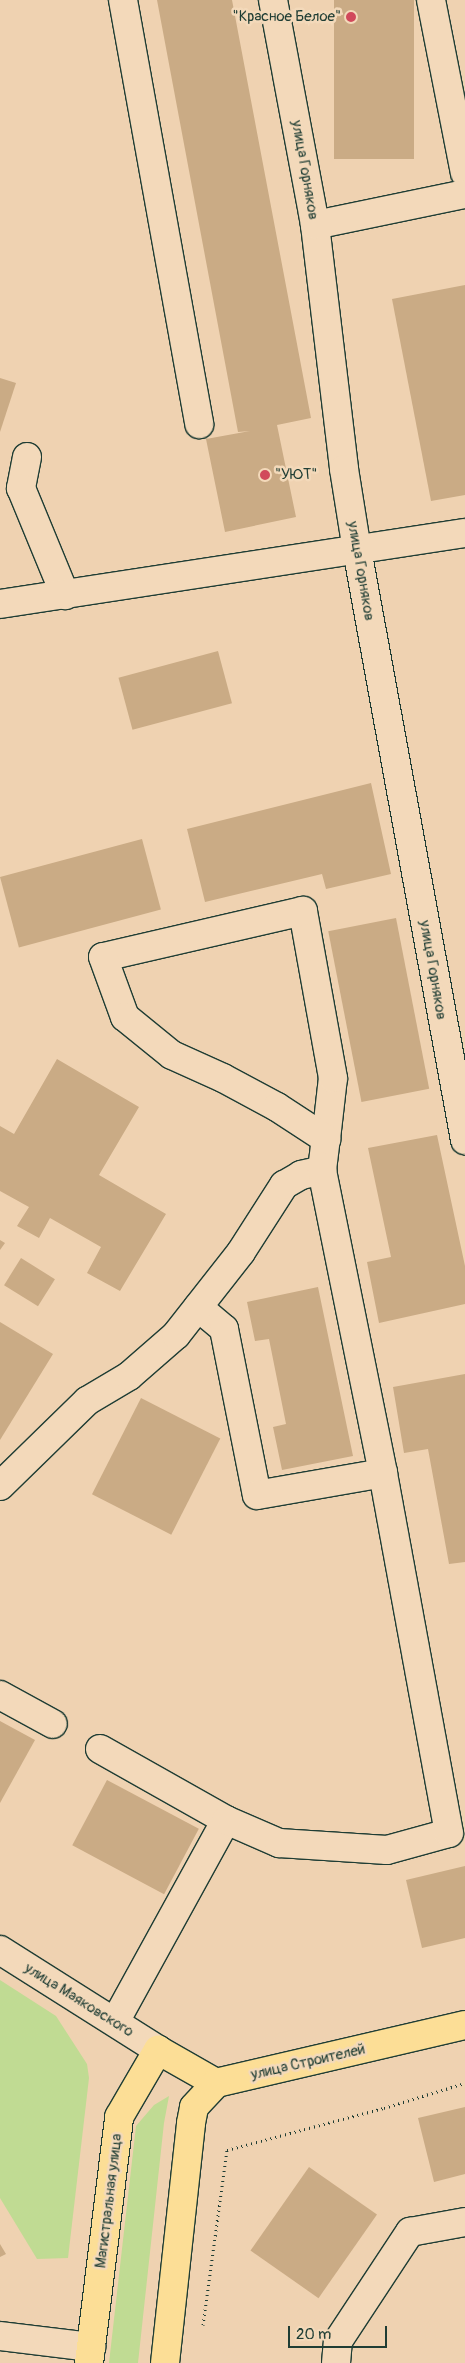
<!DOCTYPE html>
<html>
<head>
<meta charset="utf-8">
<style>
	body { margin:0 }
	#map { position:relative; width:465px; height:2363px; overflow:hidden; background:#efd2b1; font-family:Pangolin,sans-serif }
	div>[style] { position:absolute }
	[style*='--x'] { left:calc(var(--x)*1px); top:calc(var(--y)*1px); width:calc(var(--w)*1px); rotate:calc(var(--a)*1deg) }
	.green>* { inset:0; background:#c0db93 }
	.building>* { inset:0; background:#caab85; transform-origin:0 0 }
	.path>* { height:3px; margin-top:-1.5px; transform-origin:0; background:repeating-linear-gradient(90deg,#1f3d34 0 1px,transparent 0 5px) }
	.roads { filter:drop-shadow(1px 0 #1f3d34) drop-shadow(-1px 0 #1f3d34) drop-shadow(0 1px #1f3d34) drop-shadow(0 -1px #1f3d34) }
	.minor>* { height:28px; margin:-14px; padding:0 14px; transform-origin:14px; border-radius:14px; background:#f3d9ba }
	.major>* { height:28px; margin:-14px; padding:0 14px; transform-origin:14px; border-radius:14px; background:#fcde96 }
	.dots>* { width:14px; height:14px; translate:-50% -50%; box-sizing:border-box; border:2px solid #f3d9ba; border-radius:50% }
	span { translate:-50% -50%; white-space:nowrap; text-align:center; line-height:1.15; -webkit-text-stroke:5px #f3d9ba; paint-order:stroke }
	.poi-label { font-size:15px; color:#1f3d34 }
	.right { translate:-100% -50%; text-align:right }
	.left { translate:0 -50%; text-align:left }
	.street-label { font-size:15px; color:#1f3d34 }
	.scale { position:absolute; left:288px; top:2326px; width:99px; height:22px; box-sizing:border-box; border:2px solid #1f3d34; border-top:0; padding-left:6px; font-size:15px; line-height:18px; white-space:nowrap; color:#1f3d34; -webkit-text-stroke:4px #f3d9ba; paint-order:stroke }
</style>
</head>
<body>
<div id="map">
	<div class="green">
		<div style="clip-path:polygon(0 1980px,56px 2016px,87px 2064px,89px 2078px,68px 2258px,37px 2259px,0 2198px)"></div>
		<div style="clip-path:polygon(169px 2096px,164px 2123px,138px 2363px,109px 2363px,136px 2126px,154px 2105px)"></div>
	</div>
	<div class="building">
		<div style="clip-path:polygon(157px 0,232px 0,311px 418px,277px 425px,296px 517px,225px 532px,206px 439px,250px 431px,238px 432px)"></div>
		<div style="left:334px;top:0;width:80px;height:159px"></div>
		<div style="clip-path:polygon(465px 285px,465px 495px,431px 501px,392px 299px)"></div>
		<div style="clip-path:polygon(0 378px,16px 383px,0 432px)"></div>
		<div style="left:218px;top:651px;width:54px;height:103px;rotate:75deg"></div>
		<div style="clip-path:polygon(371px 783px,391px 874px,326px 889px,322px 874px,205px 902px,187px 829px)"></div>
		<div style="left:142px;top:839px;width:73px;height:147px;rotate:75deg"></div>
		<div style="left:396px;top:918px;width:174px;height:69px;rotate:79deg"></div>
		<div style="clip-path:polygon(57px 1059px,139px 1107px,99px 1175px,166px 1214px,120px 1291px,87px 1273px,101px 1247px,50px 1218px,39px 1238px,17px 1226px,29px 1207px,0 1191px,0 1126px,14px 1134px)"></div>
		<div style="clip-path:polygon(437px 1135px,465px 1266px,465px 1304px,379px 1323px,367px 1262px,391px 1257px,368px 1148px)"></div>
		<div style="clip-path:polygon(0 1240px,5px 1243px,0 1250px)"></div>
		<div style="left:21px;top:1258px;width:40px;height:32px;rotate:32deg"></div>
		<div style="clip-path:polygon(318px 1287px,353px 1456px,282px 1470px,273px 1427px,286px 1424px,269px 1339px,255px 1341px,247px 1302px)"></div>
		<div style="clip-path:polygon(0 1322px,53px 1354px,0 1440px)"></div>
		<div style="clip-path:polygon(465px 1374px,465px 1562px,449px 1564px,428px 1449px,404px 1453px,393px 1387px)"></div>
		<div style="left:141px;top:1398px;width:89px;height:108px;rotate:27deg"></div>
		<div style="clip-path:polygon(0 1721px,35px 1740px,0 1803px)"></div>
		<div style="left:107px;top:1780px;width:104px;height:74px;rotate:28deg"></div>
		<div style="clip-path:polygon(465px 1866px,465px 1938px,422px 1948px,406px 1880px)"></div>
		<div style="clip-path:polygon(465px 2107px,465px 2174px,434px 2182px,418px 2118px)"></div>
		<div style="left:309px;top:2167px;width:83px;height:102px;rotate:35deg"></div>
		<div style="clip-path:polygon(0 2244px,6px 2254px,0 2257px)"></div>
	</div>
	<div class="path">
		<div style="--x:203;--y:2325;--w:177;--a:-82.2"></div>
		<div style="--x:227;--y:2150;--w:163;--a:-15"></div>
		<div style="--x:384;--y:2108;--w:85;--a:-17.2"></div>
	</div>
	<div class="roads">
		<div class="minor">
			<div style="--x:123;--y:0;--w:431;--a:79.8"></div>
			<div style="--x:273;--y:0;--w:229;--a:79.4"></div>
			<div style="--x:315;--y:225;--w:246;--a:83.2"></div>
			<div style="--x:344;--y:469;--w:82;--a:80.9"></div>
			<div style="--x:357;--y:550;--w:600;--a:79.63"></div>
			<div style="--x:431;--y:0;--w:176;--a:78.9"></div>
			<div style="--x:315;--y:225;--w:153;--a:-11.7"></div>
			<div style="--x:27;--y:457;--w:32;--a:101"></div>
			<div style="--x:21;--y:488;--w:116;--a:67.6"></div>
			<div style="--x:0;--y:604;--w:470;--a:-8.7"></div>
			<div style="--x:198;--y:1307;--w:34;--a:40"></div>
			<div style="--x:224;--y:1329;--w:169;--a:78.8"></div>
			<div style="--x:257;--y:1495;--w:128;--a:-9.9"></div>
			<div style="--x:0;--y:1486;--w:122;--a:-44.3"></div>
			<div style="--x:87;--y:1401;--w:49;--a:-30.8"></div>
			<div style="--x:129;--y:1376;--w:62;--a:-41.1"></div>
			<div style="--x:176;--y:1335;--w:105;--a:-51.9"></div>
			<div style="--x:241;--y:1252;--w:80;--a:-57.3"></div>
			<div style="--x:284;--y:1185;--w:20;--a:-30"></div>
			<div style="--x:301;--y:1175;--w:22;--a:-13"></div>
			<div style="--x:0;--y:1695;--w:60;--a:28.7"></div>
			<div style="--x:100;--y:1749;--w:145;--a:29.4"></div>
			<div style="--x:226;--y:1820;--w:230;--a:118.8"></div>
			<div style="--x:226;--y:1820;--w:58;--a:23.5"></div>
			<div style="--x:279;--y:1843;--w:108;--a:3.7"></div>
			<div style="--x:387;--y:1850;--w:64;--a:-15.3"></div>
			<div style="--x:449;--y:1833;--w:366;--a:-100.4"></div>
			<div style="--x:383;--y:1473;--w:309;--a:-101.4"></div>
			<div style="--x:322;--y:1170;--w:31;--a:-83"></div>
			<div style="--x:326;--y:1139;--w:61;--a:-83.5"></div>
			<div style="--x:333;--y:1078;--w:170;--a:-100.2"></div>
			<div style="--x:303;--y:911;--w:205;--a:167"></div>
			<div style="--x:103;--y:957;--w:64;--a:69.9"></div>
			<div style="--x:125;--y:1017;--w:60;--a:39"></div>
			<div style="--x:172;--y:1055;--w:56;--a:24.3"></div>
			<div style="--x:223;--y:1078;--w:61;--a:28.2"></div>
			<div style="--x:277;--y:1107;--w:59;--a:33.1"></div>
			<div style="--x:0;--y:1950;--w:187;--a:32.3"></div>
			<div style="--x:0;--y:2336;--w:92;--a:6.9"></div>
			<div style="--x:336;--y:2363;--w:22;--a:-85"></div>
			<div style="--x:338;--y:2341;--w:131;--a:-56.6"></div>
			<div style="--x:410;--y:2232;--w:56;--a:-10.3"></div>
		</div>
		<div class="major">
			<div style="--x:89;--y:2363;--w:248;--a:-83"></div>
			<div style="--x:119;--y:2117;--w:78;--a:-59.8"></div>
			<div style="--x:158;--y:2050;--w:67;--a:29.6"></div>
			<div style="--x:216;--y:2083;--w:256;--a:-13.1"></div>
			<div style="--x:165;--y:2363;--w:241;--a:-83.8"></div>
			<div style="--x:191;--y:2123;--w:16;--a:-79"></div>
			<div style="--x:194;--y:2107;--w:33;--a:-47"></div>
		</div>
	</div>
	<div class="dots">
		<div style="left:351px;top:17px;background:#d1495b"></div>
		<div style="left:265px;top:475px;background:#d1495b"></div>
	</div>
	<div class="poi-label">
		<span class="right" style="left:341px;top:17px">"Красное Белое"</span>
		<span class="left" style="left:275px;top:475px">"УЮТ"</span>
	</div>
	<div class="street-label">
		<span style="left:305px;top:170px;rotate:80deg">улица Горняков</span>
		<span style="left:361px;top:571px;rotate:80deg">улица Горняков</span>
		<span style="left:433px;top:970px;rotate:80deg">улица Горняков</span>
		<span style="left:79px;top:2000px;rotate:32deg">улица Маяковского</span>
		<span style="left:308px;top:2062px;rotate:-13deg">улица Строителей</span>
		<span style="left:109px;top:2201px;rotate:-83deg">Магистральная улица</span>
	</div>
	<div class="scale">20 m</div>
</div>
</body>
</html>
